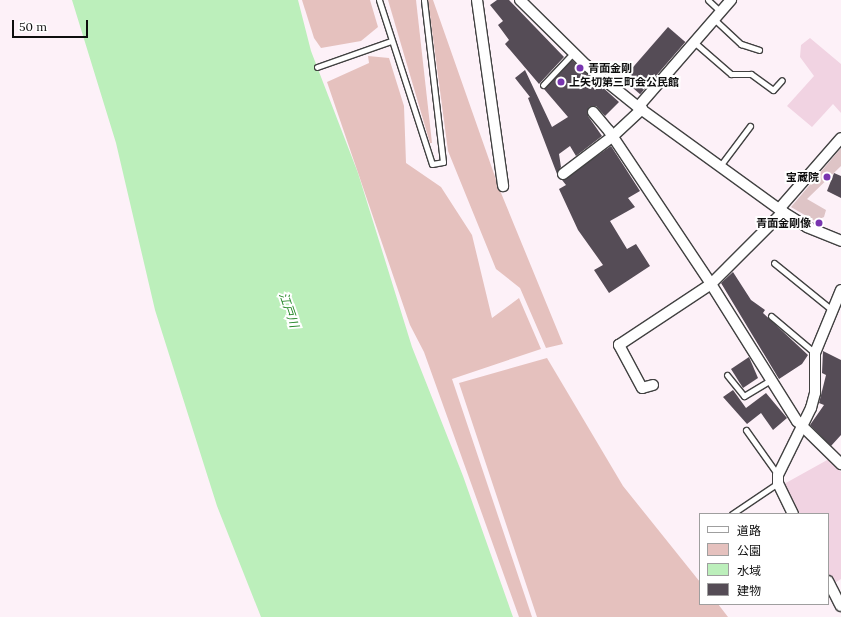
<!DOCTYPE html>
<html>
<head>
<meta charset="utf-8">
<style>
	body { margin:0 }
	#map { position:relative; width:841px; height:617px; overflow:hidden; background:#fdf1f8; font-family:Lora,"Noto Sans JP",serif }
	div>[style] { position:absolute }
	[style*='--x'] { left:calc(var(--x)*1px); top:calc(var(--y)*1px); width:calc(var(--w)*1px); rotate:calc(var(--a)*1deg) }
	.farmland>* { inset:0; background:#f1d3e2 }
	.green>* { inset:0; background:#e5c1be }
	.cemetery>* { inset:0; background:#dec4c6 }
	.water>* { inset:0; background:#bcefbb }
	.building>* { inset:0; background:#554c56; transform-origin:0 0 }
	.roads { filter:drop-shadow(1px 0 #414141) drop-shadow(-1px 0 #414141) drop-shadow(0 1px #414141) drop-shadow(0 -1px #414141) }
	.lane>* { height:5px; margin:-2.5px; padding:0 2.5px; transform-origin:2.5px; border-radius:2.5px; background:#fff }
	.street>* { height:10px; margin:-5px; padding:0 5px; transform-origin:5px; border-radius:5px; background:#fff }
	.dots>* { width:11px; height:11px; translate:-50% -50%; box-sizing:border-box; border:2px solid #fff; border-radius:50% }
	span { translate:-50% -50%; white-space:nowrap; text-align:center; line-height:1.15; -webkit-text-stroke:4px #fff; paint-order:stroke }
	.poi-label { font-size:11px; color:#0e0e0e; font-weight:700 }
	.left { translate:0 -50%; text-align:left }
	.right { translate:-100% -50%; text-align:right }
	.water-label { font-size:12px; color:#238626; font-style:italic }
	.legend { position:absolute; left:699px; top:513px; width:130px; height:92px; box-sizing:border-box; background:#fff; border:1px solid #9f9f9f; margin:0; padding:5px 7px; list-style:none; font-size:12px; color:#0e0e0e }
	.legend li { display:flex; align-items:center; gap:8px; height:20px }
	.legend b { width:20px; border:1px solid #9f9f9f }
	.scale { position:absolute; left:12px; top:20px; width:76px; height:18px; box-sizing:border-box; border:2px solid #0e0e0e; border-top:0; padding-left:5px; font-size:12px; line-height:14px; white-space:nowrap; color:#0e0e0e; -webkit-text-stroke:3px #fff; paint-order:stroke }
</style>
</head>
<body>
<div id="map">
	<div class="farmland">
		<div style="clip-path:polygon(810px 38px,841px 64px,841px 113px,833px 104px,812px 127px,787px 106px,814px 76px,800px 57px,801px 45px)"></div>
		<div style="clip-path:polygon(829px 459px,841px 472px,841px 579px,833px 584px,828px 573px,828px 514px,799px 514px,784px 484px)"></div>
	</div>
	<div class="green">
		<div style="clip-path:polygon(302px 0,370px 0,378px 27px,361px 41px,321px 48px,314px 38px)"></div>
		<div style="clip-path:polygon(388px 0,416px 0,432px 143px,430px 143px)"></div>
		<div style="clip-path:polygon(428px 0,433px 0,499px 188px,563px 344px,546px 348px,520px 288px,496px 269px,448px 151px)"></div>
		<div style="clip-path:polygon(368px 56px,389px 58px,404px 106px,406px 163px,441px 187px,472px 235px,492px 318px,519px 298px,541px 349px,452px 379px,532px 617px,519px 617px,424px 352px,410px 325px,327px 82px,369px 63px)"></div>
		<div style="clip-path:polygon(547px 358px,623px 486px,700px 582px,700px 604px,718px 604px,728px 617px,537px 617px,459px 383px)"></div>
	</div>
	<div class="cemetery">
		<div style="clip-path:polygon(841px 148px,841px 166px,807px 199px,826px 210px,824px 217px,815px 221px,791px 207px)"></div>
	</div>
	<div class="water">
		<div style="clip-path:polygon(72px 0,298px 0,311px 51px,358px 173px,412px 347px,463px 476px,513px 617px,261px 617px,217px 506px,155px 310px,116px 143px)"></div>
	</div>
	<div class="building">
		<div style="clip-path:polygon(497px 0,509px 0,564px 57px,539px 84px,505px 44px,509px 40px,498px 25px,503px 21px,490px 5px)"></div>
		<div style="left:668px;top:27px;width:23px;height:69px;rotate:41deg"></div>
		<div style="clip-path:polygon(572px 60px,619px 102px,605px 116px,596px 106px,589px 107px,588px 116px,602px 136px,576px 156px,570px 146px,559px 154px,561px 167px,557px 174px,528px 98px,530px 97px,515px 78px,525px 70px,552px 127px,568px 117px,544px 89px)"></div>
		<div style="clip-path:polygon(611px 146px,640px 191px,628px 198px,635px 207px,610px 221px,627px 249px,636px 244px,650px 266px,609px 293px,594px 270px,603px 265px,578px 230px,559px 189px,566px 185px,562px 180px)"></div>
		<div style="clip-path:polygon(834px 173px,841px 176px,841px 198px,827px 191px)"></div>
		<div style="clip-path:polygon(733px 272px,751px 300px,765px 310px,763px 313px,808px 355px,802px 364px,779px 379px,721px 283px)"></div>
		<div style="clip-path:polygon(823px 351px,841px 360px,841px 435px,831px 446px,810px 425px,824px 405px,819px 403px,826px 375px,822px 373px)"></div>
		<div style="clip-path:polygon(749px 357px,758px 378px,743px 388px,731px 369px)"></div>
		<div style="clip-path:polygon(733px 390px,746px 408px,766px 393px,787px 418px,773px 430px,761px 413px,747px 424px,723px 397px)"></div>
	</div>
	<div class="roads">
		<div class="lane">
			<div style="--x:379;--y:0;--w:172;--a:72.1"></div>
			<div style="--x:432;--y:164;--w:11;--a:-10"></div>
			<div style="--x:443;--y:162;--w:163;--a:-96.7"></div>
			<div style="--x:708;--y:0;--w:18;--a:43"></div>
			<div style="--x:714;--y:19;--w:37;--a:43"></div>
			<div style="--x:741;--y:44;--w:19;--a:18"></div>
			<div style="--x:694;--y:42;--w:49;--a:40.9"></div>
			<div style="--x:731;--y:74;--w:20;--a:0"></div>
			<div style="--x:751;--y:74;--w:27;--a:36"></div>
			<div style="--x:773;--y:90;--w:13;--a:-48"></div>
			<div style="--x:317;--y:67;--w:78;--a:-19.4"></div>
			<div style="--x:543;--y:85;--w:44;--a:-46.8"></div>
			<div style="--x:720;--y:166;--w:50;--a:-53.1"></div>
			<div style="--x:774;--y:263;--w:75;--a:39"></div>
			<div style="--x:771;--y:316;--w:57;--a:40.1"></div>
			<div style="--x:727;--y:375;--w:27;--a:51"></div>
			<div style="--x:744;--y:396;--w:33;--a:-31"></div>
			<div style="--x:746;--y:430;--w:55;--a:54.6"></div>
			<div style="--x:732;--y:514;--w:55;--a:-34"></div>
		</div>
		<div class="street">
			<div style="--x:477;--y:0;--w:188;--a:82"></div>
			<div style="--x:520;--y:0;--w:93;--a:44.6"></div>
			<div style="--x:586;--y:65;--w:67;--a:38.9"></div>
			<div style="--x:638;--y:107;--w:179;--a:35.9"></div>
			<div style="--x:783;--y:212;--w:28;--a:32"></div>
			<div style="--x:807;--y:227;--w:37;--a:22"></div>
			<div style="--x:638;--y:107;--w:142;--a:-49"></div>
			<div style="--x:593;--y:112;--w:25;--a:50"></div>
			<div style="--x:609;--y:131;--w:184;--a:56.3"></div>
			<div style="--x:711;--y:284;--w:162;--a:57.9"></div>
			<div style="--x:797;--y:421;--w:62;--a:44.3"></div>
			<div style="--x:563;--y:174;--w:63;--a:-37.2"></div>
			<div style="--x:613;--y:136;--w:40;--a:-43"></div>
			<div style="--x:779;--y:209;--w:94;--a:-48.9"></div>
			<div style="--x:653;--y:385;--w:11;--a:165"></div>
			<div style="--x:642;--y:388;--w:49;--a:-118.1"></div>
			<div style="--x:619;--y:345;--w:110;--a:-33.5"></div>
			<div style="--x:711;--y:284;--w:102;--a:-45"></div>
			<div style="--x:793;--y:514;--w:34;--a:-116"></div>
			<div style="--x:778;--y:483;--w:8;--a:-90"></div>
			<div style="--x:778;--y:475;--w:75;--a:-63.8"></div>
			<div style="--x:811;--y:408;--w:16;--a:-75"></div>
			<div style="--x:815;--y:393;--w:40;--a:-90"></div>
			<div style="--x:815;--y:353;--w:68;--a:-67.6"></div>
			<div style="--x:828;--y:581;--w:28;--a:63"></div>
		</div>
	</div>
	<div class="dots">
		<div style="left:580px;top:68px;background:#7835af"></div>
		<div style="left:561px;top:82px;background:#7835af"></div>
		<div style="left:827px;top:177px;background:#7835af"></div>
		<div style="left:819px;top:223px;background:#7835af"></div>
	</div>
	<div class="poi-label">
		<span class="left" style="left:588px;top:68px">青面金剛</span>
		<span class="left" style="left:569px;top:82px">上矢切第三町会公民館</span>
		<span class="right" style="left:819px;top:177px">宝蔵院</span>
		<span class="right" style="left:811px;top:223px">青面金剛像</span>
	</div>
	<div class="water-label">
		<span style="left:289px;top:310px;rotate:71deg">江戸川</span>
	</div>
	<ul class="legend">
	<li><b style="height:5px;background:#fff"></b>道路</li>
	<li><b style="height:11px;background:#e5c1be"></b>公園</li>
	<li><b style="height:11px;background:#bcefbb"></b>水域</li>
	<li><b style="height:11px;background:#554c56"></b>建物</li>
	</ul>
	<div class="scale">50 m</div>
</div>
</body>
</html>
